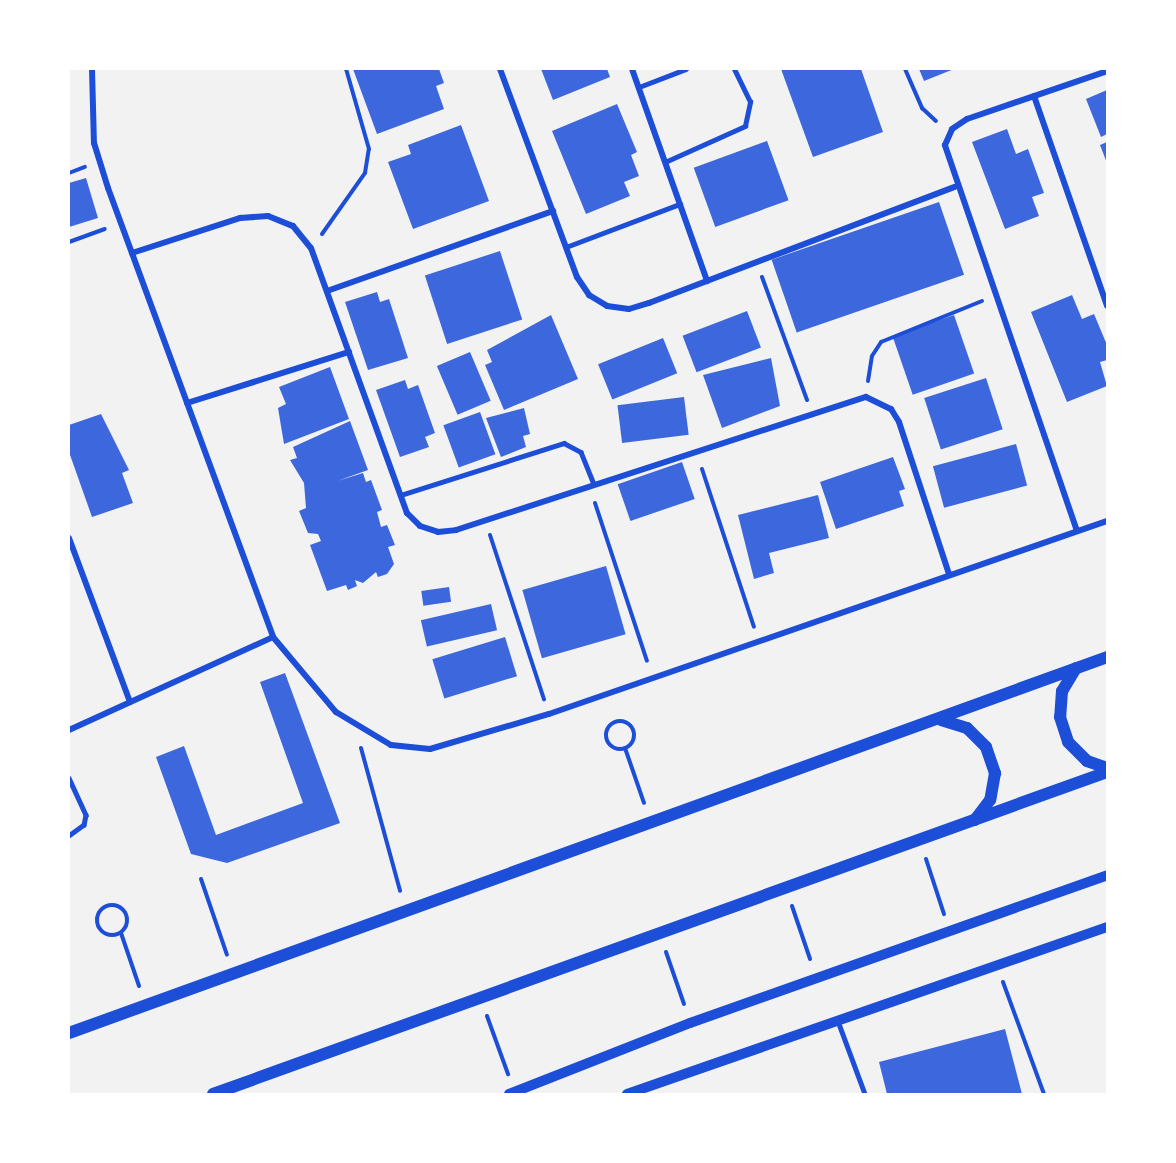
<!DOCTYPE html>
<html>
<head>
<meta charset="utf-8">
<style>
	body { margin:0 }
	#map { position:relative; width:1176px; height:1163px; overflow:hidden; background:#f2f2f2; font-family:"Work Sans",sans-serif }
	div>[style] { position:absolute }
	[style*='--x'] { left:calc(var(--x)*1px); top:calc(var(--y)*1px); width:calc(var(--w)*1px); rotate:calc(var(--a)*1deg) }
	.building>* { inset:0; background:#3d67dc; transform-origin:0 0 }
	.path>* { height:4px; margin:-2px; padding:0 2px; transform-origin:2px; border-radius:2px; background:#1d4ed8 }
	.path>.ring { margin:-2px; padding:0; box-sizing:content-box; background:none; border:4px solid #1d4ed8; border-radius:50% }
	.service>* { height:4.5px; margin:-2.25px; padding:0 2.25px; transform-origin:2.25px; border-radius:2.25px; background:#1d4ed8 }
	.minor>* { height:6px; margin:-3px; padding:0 3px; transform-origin:3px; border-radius:3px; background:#1d4ed8 }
	.tertiary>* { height:10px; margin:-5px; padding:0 5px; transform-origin:5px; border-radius:5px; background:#1d4ed8 }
	.secondary>* { height:12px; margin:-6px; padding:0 6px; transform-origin:6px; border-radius:6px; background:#1d4ed8 }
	span { translate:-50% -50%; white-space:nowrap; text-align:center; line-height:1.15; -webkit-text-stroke:4.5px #fff; paint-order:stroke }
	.frame { position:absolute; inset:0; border:70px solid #fff; pointer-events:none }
</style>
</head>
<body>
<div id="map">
	<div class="building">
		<div style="clip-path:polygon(353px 69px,439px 69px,444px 83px,436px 86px,444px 109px,377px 134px)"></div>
		<div style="clip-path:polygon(541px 69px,607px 69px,610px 77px,553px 100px)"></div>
		<div style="clip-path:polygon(781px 69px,861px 69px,883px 132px,813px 157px)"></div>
		<div style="clip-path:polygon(919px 69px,954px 69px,924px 81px)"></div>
		<div style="clip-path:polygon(1107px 90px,1107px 134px,1101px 137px,1086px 99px)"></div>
		<div style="clip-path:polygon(617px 104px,637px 152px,631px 155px,639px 176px,624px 182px,630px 196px,586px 214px,552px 131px)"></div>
		<div style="clip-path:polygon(461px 125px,489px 201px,413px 229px,388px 162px,411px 154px,408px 145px)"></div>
		<div style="clip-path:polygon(1007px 129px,1016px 154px,1028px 149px,1044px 193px,1032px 197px,1039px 216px,1005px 229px,972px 142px)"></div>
		<div style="left:767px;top:141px;width:63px;height:78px;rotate:70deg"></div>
		<div style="clip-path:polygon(1107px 142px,1107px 163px,1100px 145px)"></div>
		<div style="clip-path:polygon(86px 178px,98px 218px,69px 227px,69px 183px)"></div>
		<div style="left:939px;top:202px;width:77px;height:177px;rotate:71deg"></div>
		<div style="left:500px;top:251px;width:72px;height:79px;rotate:72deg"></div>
		<div style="clip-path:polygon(377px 292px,380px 302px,389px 299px,408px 358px,368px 370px,345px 302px)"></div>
		<div style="clip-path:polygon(1072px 295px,1082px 319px,1094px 314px,1107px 345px,1107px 360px,1100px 362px,1107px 386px,1067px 402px,1031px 312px)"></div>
		<div style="left:747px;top:311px;width:39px;height:69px;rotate:69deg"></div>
		<div style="clip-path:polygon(551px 315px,578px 379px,504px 410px,485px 365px,492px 362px,487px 350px)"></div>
		<div style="left:954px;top:315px;width:62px;height:65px;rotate:71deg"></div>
		<div style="left:663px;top:338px;width:38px;height:70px;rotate:68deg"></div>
		<div style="left:470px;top:352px;width:53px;height:36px;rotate:67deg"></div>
		<div style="clip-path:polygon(771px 358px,780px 406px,722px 428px,703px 375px)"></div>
		<div style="clip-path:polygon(330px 367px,349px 419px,284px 444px,278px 408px,286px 404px,279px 387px)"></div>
		<div style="left:986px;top:378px;width:54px;height:65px;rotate:72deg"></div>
		<div style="clip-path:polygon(405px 380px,408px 389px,418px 385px,435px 433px,425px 437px,429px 447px,400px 457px,376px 390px)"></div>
		<div style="left:684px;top:397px;width:38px;height:67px;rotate:83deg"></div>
		<div style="clip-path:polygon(524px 408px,530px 434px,523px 436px,526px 447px,501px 457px,486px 418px)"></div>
		<div style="left:480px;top:412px;width:45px;height:39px;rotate:70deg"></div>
		<div style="clip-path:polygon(101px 414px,129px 470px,122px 473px,133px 503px,92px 517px,69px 452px,69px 425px)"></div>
		<div style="clip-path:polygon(350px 421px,368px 470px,337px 481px,363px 473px,366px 482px,371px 480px,382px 510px,377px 512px,381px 527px,387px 525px,395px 545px,388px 547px,394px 564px,387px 574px,378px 577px,376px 572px,363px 583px,355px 580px,357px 586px,348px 590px,346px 585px,327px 591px,310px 545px,321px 541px,318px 534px,308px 533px,299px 511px,306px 508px,304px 483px,290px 460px,297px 458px,293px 447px)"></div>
		<div style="left:1016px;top:444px;width:43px;height:86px;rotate:75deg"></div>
		<div style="clip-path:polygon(893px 457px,905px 489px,899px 491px,904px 506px,836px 529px,820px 482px)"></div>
		<div style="left:682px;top:462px;width:39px;height:68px;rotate:71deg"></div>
		<div style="clip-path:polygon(818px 495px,829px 538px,769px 553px,774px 573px,754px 579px,738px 515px)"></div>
		<div style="left:606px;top:566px;width:71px;height:87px;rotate:74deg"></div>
		<div style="left:449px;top:587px;width:15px;height:28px;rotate:82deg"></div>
		<div style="left:491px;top:604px;width:27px;height:72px;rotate:77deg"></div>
		<div style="left:505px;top:637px;width:41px;height:76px;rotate:73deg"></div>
		<div style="clip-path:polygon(285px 673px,340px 823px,227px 863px,191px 854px,156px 757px,184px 746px,216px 835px,303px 803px,260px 682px)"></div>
		<div style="clip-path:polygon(1005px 1029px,1022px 1094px,887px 1094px,879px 1062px)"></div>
	</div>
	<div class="path">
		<div style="--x:905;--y:69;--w:43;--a:66.4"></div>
		<div style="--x:922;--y:108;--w:19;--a:43"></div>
		<div style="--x:69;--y:173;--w:17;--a:-21"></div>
		<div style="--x:322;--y:234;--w:75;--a:-54.8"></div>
		<div style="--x:365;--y:173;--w:24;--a:-81"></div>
		<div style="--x:369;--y:149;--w:83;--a:-106"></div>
		<div style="--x:69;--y:242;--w:38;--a:-20"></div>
		<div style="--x:762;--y:277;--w:131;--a:69.9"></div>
		<div style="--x:868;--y:381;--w:25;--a:-81"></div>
		<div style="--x:872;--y:356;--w:17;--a:-57"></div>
		<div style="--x:881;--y:342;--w:109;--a:-22.1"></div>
		<div style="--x:702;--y:469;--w:166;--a:71.8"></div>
		<div style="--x:595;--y:503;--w:166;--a:71.8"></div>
		<div style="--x:490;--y:535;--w:173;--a:71.8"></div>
		<div class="ring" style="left:606px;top:721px;width:24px;height:24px"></div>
		<div style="--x:361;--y:748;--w:148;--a:74.7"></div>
		<div style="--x:625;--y:748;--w:58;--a:70.9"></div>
		<div style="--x:926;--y:859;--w:58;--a:71.9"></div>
		<div style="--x:201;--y:879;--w:80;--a:71.1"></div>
		<div class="ring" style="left:97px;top:905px;width:26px;height:26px"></div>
		<div style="--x:792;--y:906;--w:56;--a:71.2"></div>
		<div style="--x:121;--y:933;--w:56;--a:71.2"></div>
		<div style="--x:666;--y:952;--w:55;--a:70.9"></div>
		<div style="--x:1003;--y:982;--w:119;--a:69.9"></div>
		<div style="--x:487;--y:1016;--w:62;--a:70.1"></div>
	</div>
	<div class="service">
		<div style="--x:639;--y:87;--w:50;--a:-21"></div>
		<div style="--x:665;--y:162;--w:88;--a:-24.2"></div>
		<div style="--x:745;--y:126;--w:25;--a:-78"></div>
		<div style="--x:750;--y:102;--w:37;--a:-116"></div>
		<div style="--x:566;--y:247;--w:122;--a:-20.7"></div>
		<div style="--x:401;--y:495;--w:171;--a:-17.7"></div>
		<div style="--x:564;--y:443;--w:19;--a:28"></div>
		<div style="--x:581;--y:452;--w:35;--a:68"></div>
		<div style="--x:69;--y:778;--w:41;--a:65.3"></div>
		<div style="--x:86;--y:815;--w:10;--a:101"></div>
		<div style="--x:84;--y:825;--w:19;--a:144"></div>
		<div style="--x:838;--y:1021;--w:78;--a:69.7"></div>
	</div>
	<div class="minor">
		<div style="--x:92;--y:69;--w:74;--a:88.5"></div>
		<div style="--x:94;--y:143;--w:47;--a:72.7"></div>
		<div style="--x:108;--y:188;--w:478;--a:69.8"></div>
		<div style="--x:273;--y:637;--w:98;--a:50"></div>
		<div style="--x:336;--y:712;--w:64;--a:31"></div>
		<div style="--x:391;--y:745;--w:39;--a:6"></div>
		<div style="--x:430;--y:749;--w:124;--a:-16.4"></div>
		<div style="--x:549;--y:714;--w:590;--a:-19.08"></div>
		<div style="--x:500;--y:69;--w:222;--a:69.7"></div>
		<div style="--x:577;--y:277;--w:22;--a:56"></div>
		<div style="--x:589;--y:295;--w:21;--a:31"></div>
		<div style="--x:607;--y:306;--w:22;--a:8"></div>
		<div style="--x:629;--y:309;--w:21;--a:-17"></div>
		<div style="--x:649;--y:303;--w:327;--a:-20.8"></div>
		<div style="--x:632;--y:69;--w:225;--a:70.5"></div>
		<div style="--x:1034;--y:96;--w:222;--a:70.8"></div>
		<div style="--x:132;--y:253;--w:114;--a:-18"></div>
		<div style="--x:240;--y:218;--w:28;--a:-4"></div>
		<div style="--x:268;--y:216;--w:27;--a:22"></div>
		<div style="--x:293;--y:226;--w:28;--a:51"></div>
		<div style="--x:311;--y:248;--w:282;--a:70.1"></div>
		<div style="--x:407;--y:513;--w:18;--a:45"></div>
		<div style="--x:420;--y:526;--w:19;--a:18"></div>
		<div style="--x:438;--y:532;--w:18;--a:-6"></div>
		<div style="--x:456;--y:530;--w:431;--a:-18"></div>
		<div style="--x:866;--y:397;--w:28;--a:26"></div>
		<div style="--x:891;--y:409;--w:15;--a:58"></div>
		<div style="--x:899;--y:422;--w:160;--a:71.8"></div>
		<div style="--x:327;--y:291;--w:240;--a:-19.5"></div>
		<div style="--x:187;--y:403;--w:170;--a:-17.5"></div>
		<div style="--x:1077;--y:531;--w:408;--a:-108.9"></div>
		<div style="--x:945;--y:145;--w:17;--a:-66"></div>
		<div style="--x:952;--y:129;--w:18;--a:-34"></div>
		<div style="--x:967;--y:119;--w:148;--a:-18.9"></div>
		<div style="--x:69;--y:538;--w:175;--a:69.6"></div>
		<div style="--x:69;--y:730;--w:224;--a:-24.5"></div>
	</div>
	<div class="tertiary">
		<div style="--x:509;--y:1094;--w:194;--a:-21.4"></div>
		<div style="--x:690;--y:1023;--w:442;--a:-19.5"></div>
		<div style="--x:627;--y:1094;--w:508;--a:-19.18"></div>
	</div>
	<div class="secondary">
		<div style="--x:1076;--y:668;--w:27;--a:121"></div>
		<div style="--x:1062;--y:691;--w:26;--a:94"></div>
		<div style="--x:1060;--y:717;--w:26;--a:72"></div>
		<div style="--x:1068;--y:742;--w:27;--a:45"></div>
		<div style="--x:1087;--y:761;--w:21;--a:19"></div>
		<div style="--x:941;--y:720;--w:27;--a:17"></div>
		<div style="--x:967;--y:728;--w:27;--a:45"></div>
		<div style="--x:986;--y:747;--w:28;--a:71"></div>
		<div style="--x:995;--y:773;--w:27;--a:100"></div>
		<div style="--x:990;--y:800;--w:25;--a:127"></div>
		<div style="--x:69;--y:1033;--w:1104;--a:-19.91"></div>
		<div style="--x:213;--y:1094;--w:950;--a:-19.81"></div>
	</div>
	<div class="frame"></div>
</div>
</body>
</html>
